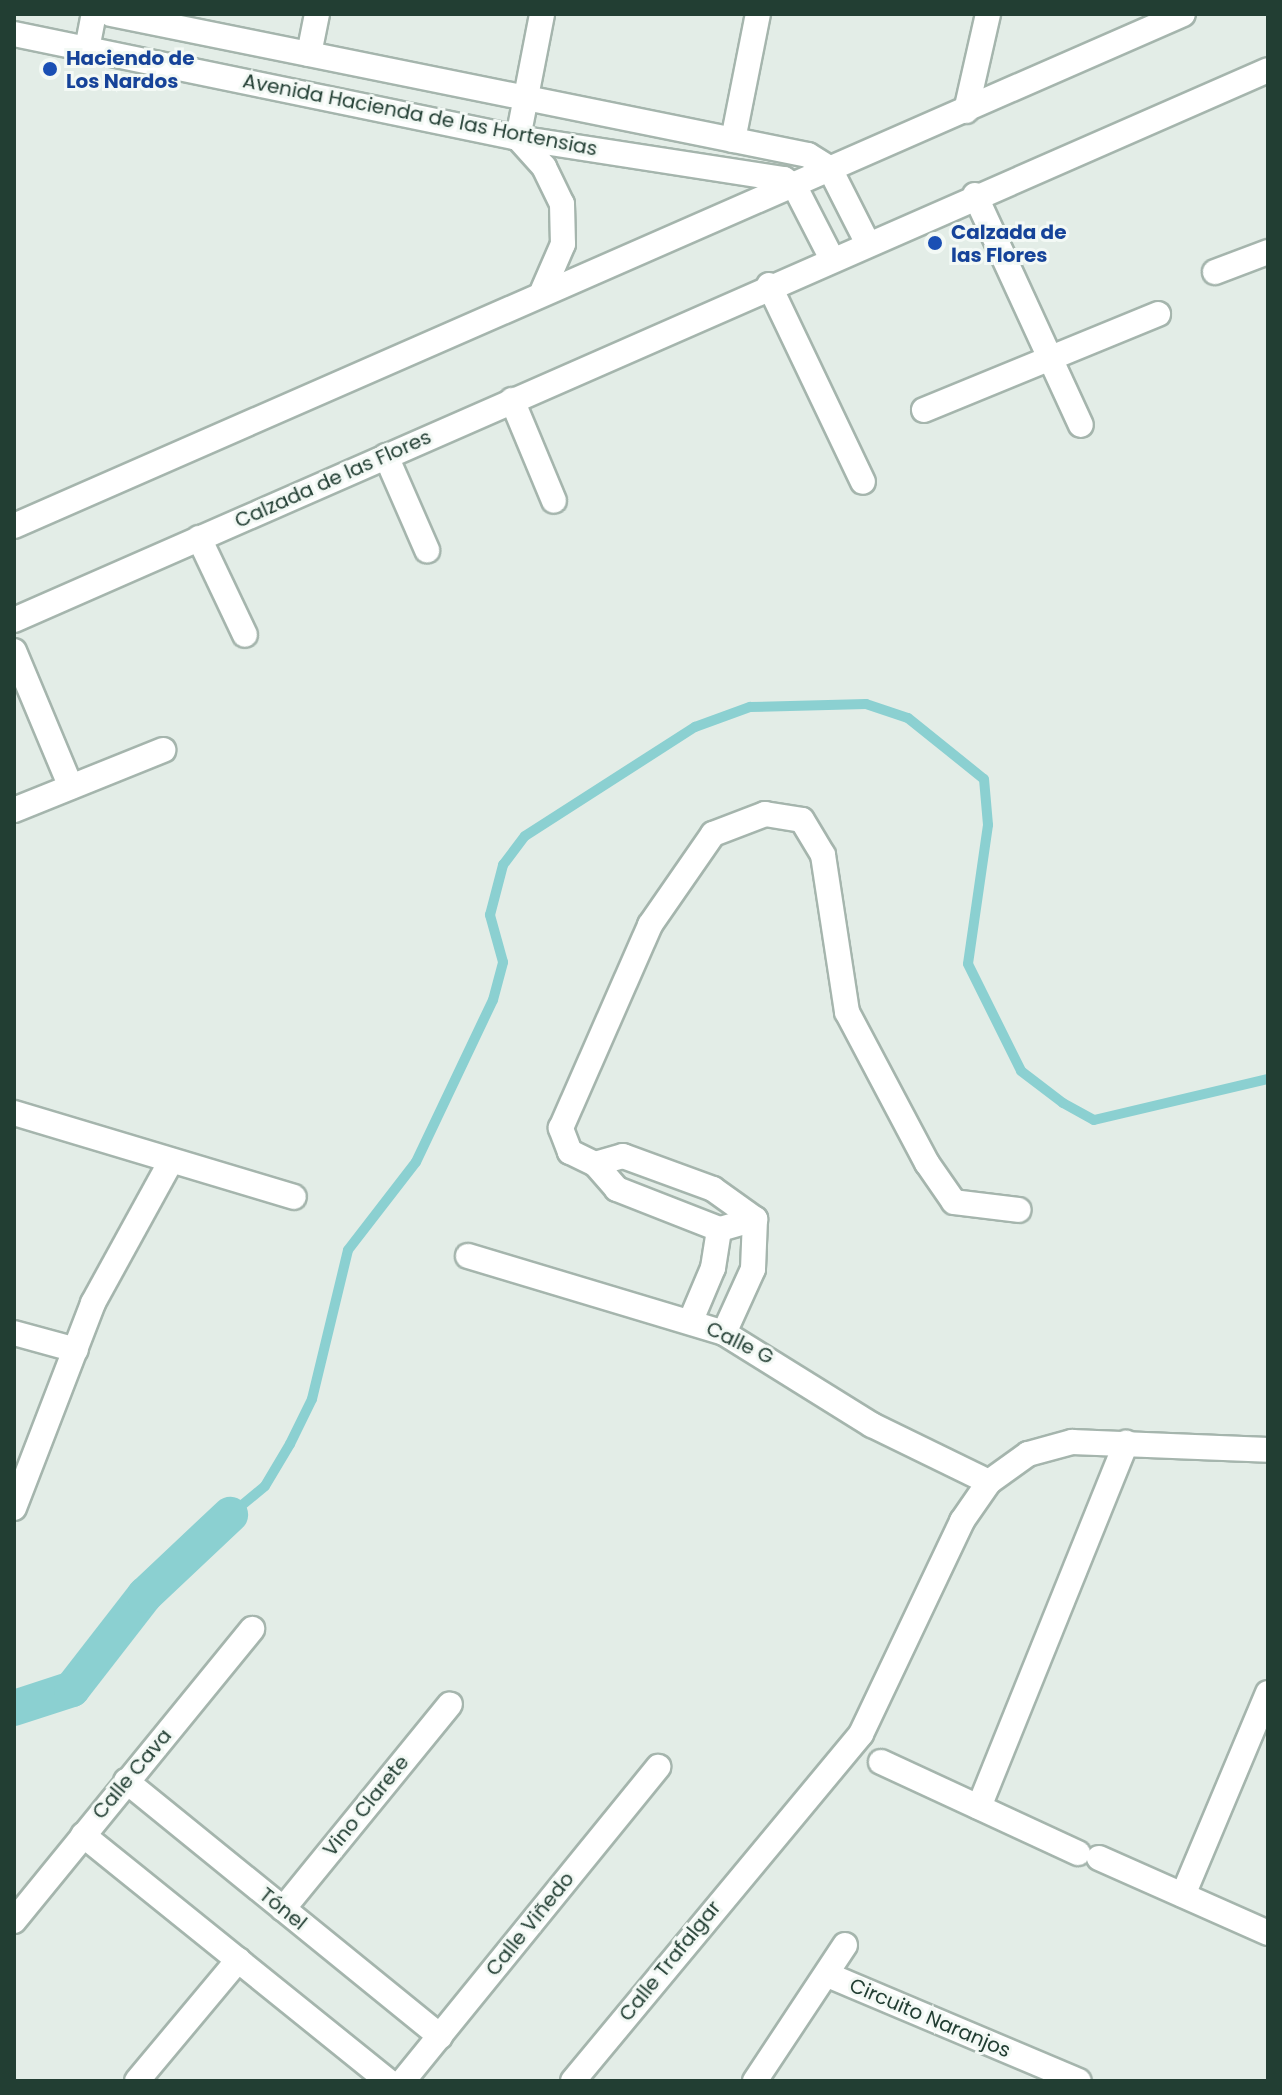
<!DOCTYPE html>
<html>
<head>
<meta charset="utf-8">
<style>
	body { margin:0 }
	#map { position:relative; width:1282px; height:2095px; overflow:hidden; background:#e3ede7; font-family:Poppins,sans-serif }
	div>[style] { position:absolute }
	[style*='--x'] { left:calc(var(--x)*1px); top:calc(var(--y)*1px); width:calc(var(--w)*1px); rotate:calc(var(--a)*1deg) }
	.stream>* { height:10px; margin:-5px; padding:0 5px; transform-origin:5px; border-radius:5px; background:#8bd0d1 }
	.canal>* { height:36px; margin:-18px; padding:0 18px; transform-origin:18px; border-radius:18px; background:#8bd0d1 }
	.roads { filter:drop-shadow(2px 0 #a5b5ad) drop-shadow(-2px 0 #a5b5ad) drop-shadow(0 2px #a5b5ad) drop-shadow(0 -2px #a5b5ad) }
	.street>* { height:24px; margin:-12px; padding:0 12px; transform-origin:12px; border-radius:12px; background:#fff }
	.secondary>* { height:24px; margin:-12px; padding:0 12px; transform-origin:12px; border-radius:12px; background:#fff }
	.dots>* { width:22px; height:22px; translate:-50% -50%; box-sizing:border-box; border:4px solid #f3f9f5; border-radius:50% }
	span { translate:-50% -50%; white-space:nowrap; text-align:center; line-height:1.15; -webkit-text-stroke:6px #f3f9f5; paint-order:stroke }
	.transit-label { font-size:20px; color:#164399; font-weight:700 }
	.left { translate:0 -50%; text-align:left }
	.street-label { font-size:20px; color:#223e33 }
	.frame { position:absolute; inset:0; border:16px solid #223e33; pointer-events:none }
</style>
</head>
<body>
<div id="map">
	<div class="stream">
		<div style="--x:230;--y:1515;--w:45;--a:-39.6"></div>
		<div style="--x:265;--y:1486;--w:49;--a:-59.2"></div>
		<div style="--x:290;--y:1444;--w:50;--a:-63.9"></div>
		<div style="--x:312;--y:1399;--w:153;--a:-76.4"></div>
		<div style="--x:348;--y:1250;--w:111;--a:-52.3"></div>
		<div style="--x:416;--y:1162;--w:179;--a:-64.6"></div>
		<div style="--x:493;--y:1000;--w:39;--a:-75"></div>
		<div style="--x:503;--y:962;--w:49;--a:-105.5"></div>
		<div style="--x:490;--y:915;--w:52;--a:-75.4"></div>
		<div style="--x:503;--y:865;--w:36;--a:-53"></div>
		<div style="--x:525;--y:836;--w:202;--a:-32.7"></div>
		<div style="--x:695;--y:727;--w:59;--a:-20"></div>
		<div style="--x:750;--y:707;--w:116;--a:-1.5"></div>
		<div style="--x:866;--y:704;--w:44;--a:18.4"></div>
		<div style="--x:908;--y:718;--w:97;--a:38.8"></div>
		<div style="--x:984;--y:779;--w:46;--a:85"></div>
		<div style="--x:988;--y:825;--w:140;--a:98.2"></div>
		<div style="--x:968;--y:964;--w:119;--a:63.6"></div>
		<div style="--x:1021;--y:1071;--w:53;--a:37.3"></div>
		<div style="--x:1063;--y:1103;--w:35;--a:29"></div>
		<div style="--x:1094;--y:1120;--w:179;--a:-13.3"></div>
	</div>
	<div class="canal">
		<div style="--x:14;--y:1708;--w:61;--a:-18.1"></div>
		<div style="--x:72;--y:1689;--w:119;--a:-52.2"></div>
		<div style="--x:145;--y:1595;--w:117;--a:-43.3"></div>
	</div>
	<div class="roads">
		<div class="street">
			<div style="--x:111;--y:14;--w:711;--a:11.44"></div>
			<div style="--x:808;--y:155;--w:26;--a:32"></div>
			<div style="--x:830;--y:169;--w:80;--a:63.1"></div>
			<div style="--x:14;--y:34;--w:515;--a:11.66"></div>
			<div style="--x:518;--y:138;--w:269;--a:8.8"></div>
			<div style="--x:784;--y:179;--w:14;--a:36"></div>
			<div style="--x:795;--y:187;--w:79;--a:62.8"></div>
			<div style="--x:87;--y:49;--w:36;--a:-79"></div>
			<div style="--x:309;--y:54;--w:41;--a:-78.7"></div>
			<div style="--x:966;--y:111;--w:99;--a:-77.2"></div>
			<div style="--x:518;--y:138;--w:126;--a:-79"></div>
			<div style="--x:733;--y:140;--w:128;--a:-78.8"></div>
			<div style="--x:975;--y:195;--w:253;--a:65.3"></div>
			<div style="--x:1215;--y:272;--w:57;--a:-20.7"></div>
			<div style="--x:769;--y:285;--w:218;--a:64.5"></div>
			<div style="--x:512;--y:400;--w:109;--a:67.4"></div>
			<div style="--x:924;--y:410;--w:253;--a:-22.3"></div>
			<div style="--x:386;--y:456;--w:103;--a:66.4"></div>
			<div style="--x:199;--y:538;--w:107;--a:64.6"></div>
			<div style="--x:14;--y:651;--w:147;--a:67.3"></div>
			<div style="--x:14;--y:810;--w:161;--a:-21.9"></div>
			<div style="--x:14;--y:1113;--w:292;--a:16.7"></div>
			<div style="--x:623;--y:1156;--w:96;--a:20.1"></div>
			<div style="--x:713;--y:1189;--w:52;--a:35.5"></div>
			<div style="--x:755;--y:1219;--w:37;--a:164"></div>
			<div style="--x:719;--y:1229;--w:110;--a:-158.6"></div>
			<div style="--x:617;--y:1189;--w:33;--a:-131"></div>
			<div style="--x:595;--y:1164;--w:29;--a:-16"></div>
			<div style="--x:595;--y:1164;--w:28;--a:-154"></div>
			<div style="--x:570;--y:1152;--w:26;--a:-111"></div>
			<div style="--x:561;--y:1128;--w:222;--a:-66.3"></div>
			<div style="--x:650;--y:925;--w:111;--a:-55.3"></div>
			<div style="--x:713;--y:834;--w:56;--a:-21"></div>
			<div style="--x:765;--y:814;--w:37;--a:9"></div>
			<div style="--x:802;--y:820;--w:41;--a:59"></div>
			<div style="--x:823;--y:855;--w:159;--a:81.3"></div>
			<div style="--x:847;--y:1012;--w:171;--a:62.1"></div>
			<div style="--x:927;--y:1163;--w:47;--a:55.3"></div>
			<div style="--x:954;--y:1202;--w:65;--a:7"></div>
			<div style="--x:468;--y:1256;--w:267;--a:16.7"></div>
			<div style="--x:724;--y:1333;--w:174;--a:31.9"></div>
			<div style="--x:872;--y:1425;--w:130;--a:26"></div>
			<div style="--x:691;--y:1320;--w:56;--a:-67.1"></div>
			<div style="--x:713;--y:1268;--w:39;--a:-81"></div>
			<div style="--x:14;--y:1333;--w:64;--a:15.3"></div>
			<div style="--x:724;--y:1333;--w:70;--a:-65.6"></div>
			<div style="--x:753;--y:1269;--w:50;--a:-87.7"></div>
			<div style="--x:14;--y:1508;--w:220;--a:-68.9"></div>
			<div style="--x:93;--y:1303;--w:162;--a:-61.2"></div>
			<div style="--x:881;--y:1762;--w:217;--a:24.8"></div>
			<div style="--x:126;--y:1781;--w:405;--a:39.1"></div>
			<div style="--x:979;--y:1807;--w:393;--a:-68"></div>
			<div style="--x:83;--y:1835;--w:392;--a:38.9"></div>
			<div style="--x:1099;--y:1858;--w:185;--a:23.9"></div>
			<div style="--x:1183;--y:1895;--w:219;--a:-67.2"></div>
			<div style="--x:283;--y:1909;--w:264;--a:-50.8"></div>
			<div style="--x:14;--y:1921;--w:377;--a:-50.8"></div>
			<div style="--x:828;--y:1975;--w:272;--a:22.9"></div>
			<div style="--x:137;--y:2081;--w:158;--a:-50.1"></div>
			<div style="--x:403;--y:2081;--w:405;--a:-50.9"></div>
			<div style="--x:573;--y:2081;--w:451;--a:-50.3"></div>
			<div style="--x:861;--y:1734;--w:236;--a:-64.6"></div>
			<div style="--x:962;--y:1521;--w:47;--a:-55.3"></div>
			<div style="--x:989;--y:1482;--w:48;--a:-35.7"></div>
			<div style="--x:1028;--y:1454;--w:46;--a:-15.3"></div>
			<div style="--x:1072;--y:1442;--w:196;--a:2.3"></div>
			<div style="--x:755;--y:2081;--w:163;--a:-56.5"></div>
		</div>
		<div class="secondary">
			<div style="--x:518;--y:138;--w:39;--a:48"></div>
			<div style="--x:544;--y:167;--w:41;--a:64.1"></div>
			<div style="--x:562;--y:204;--w:40;--a:88.6"></div>
			<div style="--x:563;--y:244;--w:50;--a:113.5"></div>
			<div style="--x:14;--y:526;--w:1276;--a:-23.65"></div>
			<div style="--x:14;--y:620;--w:1369;--a:-23.68"></div>
		</div>
	</div>
	<div class="dots">
		<div style="left:50px;top:69px;background:#1a4fb4"></div>
		<div style="left:935px;top:243px;background:#1a4fb4"></div>
	</div>
	<div class="transit-label">
		<span class="left" style="left:66px;top:70px">Haciendo de<br>Los Nardos</span>
		<span class="left" style="left:951px;top:244px">Calzada de<br>las Flores</span>
	</div>
	<div class="street-label">
		<span style="left:420px;top:115px;rotate:11deg">Avenida Hacienda de las Hortensias</span>
		<span style="left:333px;top:479px;rotate:-24deg">Calzada de las Flores</span>
		<span style="left:740px;top:1343px;rotate:26deg">Calle G</span>
		<span style="left:132px;top:1774px;rotate:-50deg">Calle Cava</span>
		<span style="left:366px;top:1806px;rotate:-51deg">Vino Clarete</span>
		<span style="left:283px;top:1909px;rotate:39deg">Tónel</span>
		<span style="left:530px;top:1924px;rotate:-51deg">Calle Viñedo</span>
		<span style="left:670px;top:1961px;rotate:-51deg">Calle Trafalgar</span>
		<span style="left:930px;top:2018px;rotate:23deg">Circuito Naranjos</span>
	</div>
	<div class="frame"></div>
</div>
</body>
</html>
